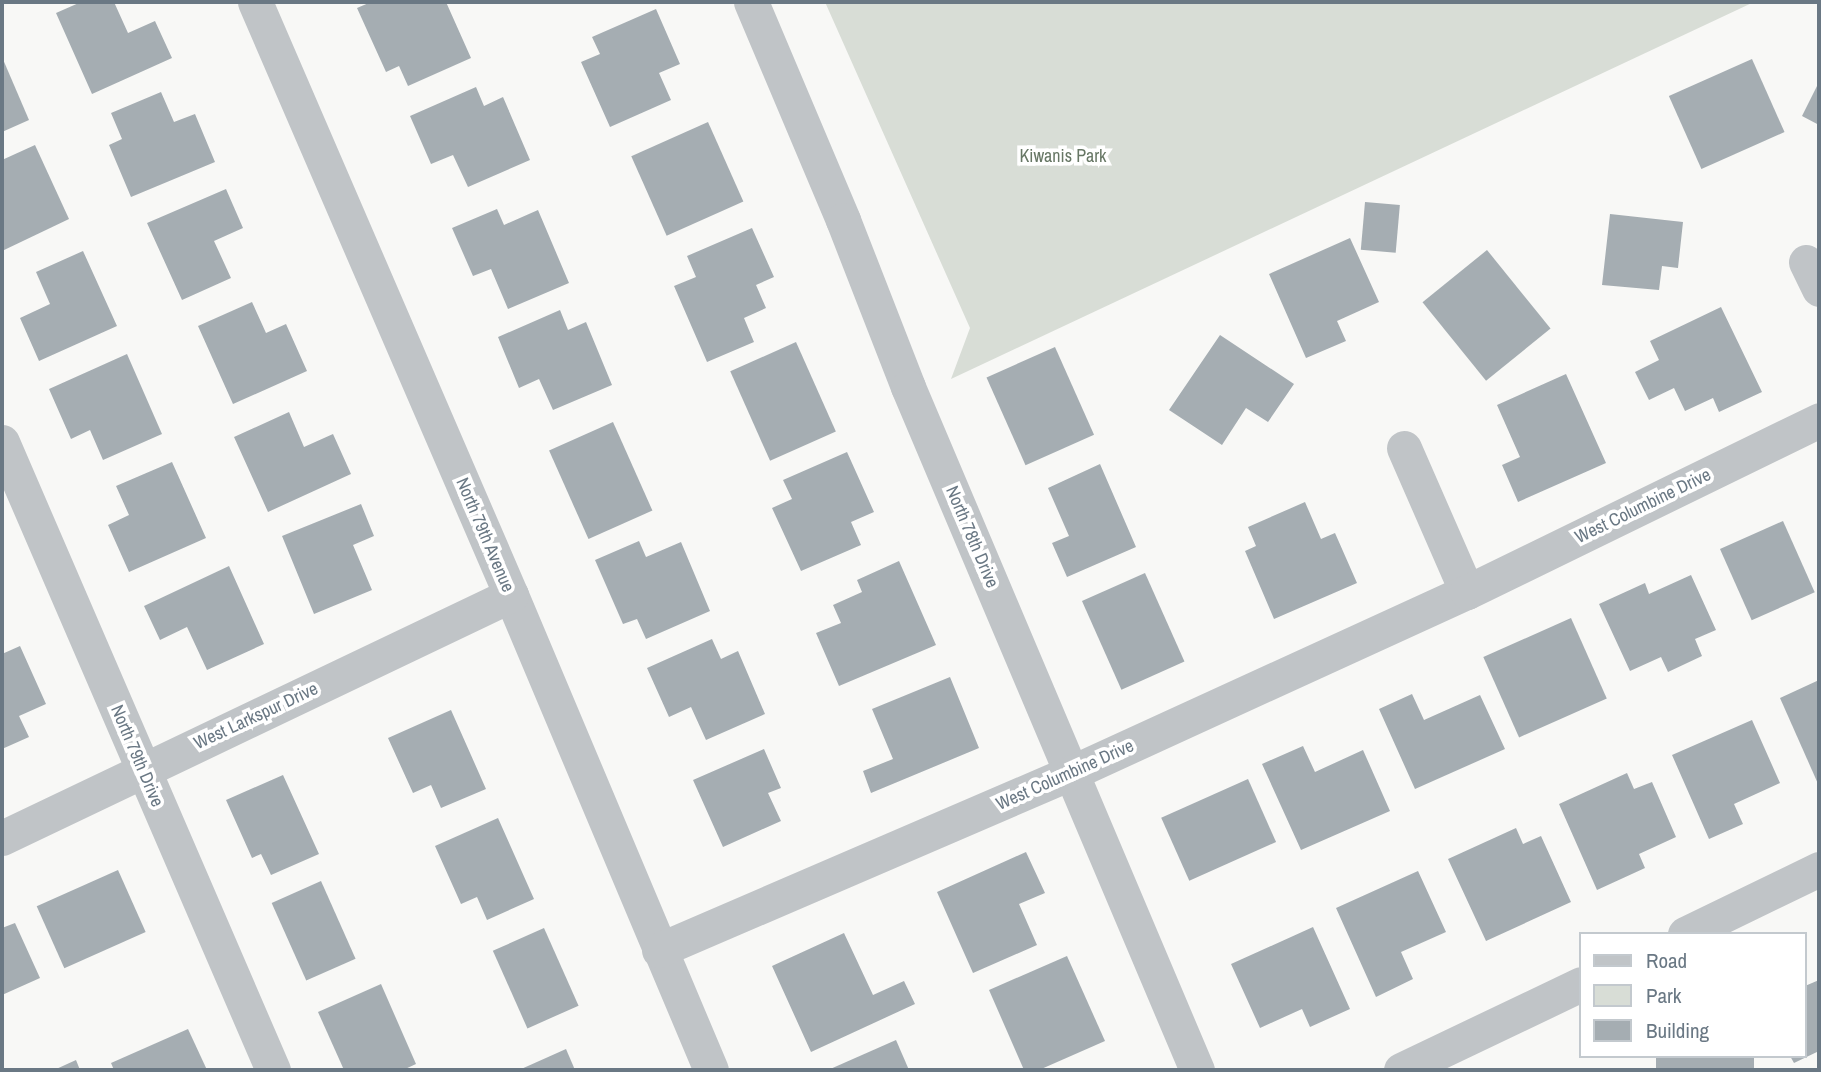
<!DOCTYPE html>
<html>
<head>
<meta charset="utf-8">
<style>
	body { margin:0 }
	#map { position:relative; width:1821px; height:1072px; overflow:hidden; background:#f8f8f6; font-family:"Archivo Narrow",sans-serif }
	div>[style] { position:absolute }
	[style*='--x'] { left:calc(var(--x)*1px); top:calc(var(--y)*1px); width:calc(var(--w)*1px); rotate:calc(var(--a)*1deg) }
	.green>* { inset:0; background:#d8ddd6 }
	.building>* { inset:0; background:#a5adb2; transform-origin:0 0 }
	.minor>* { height:35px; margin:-17.5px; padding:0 17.5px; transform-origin:17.5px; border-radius:17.5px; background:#c0c4c7 }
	span { translate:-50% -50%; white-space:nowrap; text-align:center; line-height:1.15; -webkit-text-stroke:7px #fff; paint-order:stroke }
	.park-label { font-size:18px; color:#677765 }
	.street-label { font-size:18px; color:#6a7884 }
	.frame { position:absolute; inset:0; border:4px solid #6a7884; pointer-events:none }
	.legend { position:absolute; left:1579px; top:932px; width:228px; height:126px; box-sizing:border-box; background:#fff; border:2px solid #c3c9ce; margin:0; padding:9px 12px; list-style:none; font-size:21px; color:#6a7884 }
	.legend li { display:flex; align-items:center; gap:14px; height:35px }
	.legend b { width:35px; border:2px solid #c3c9ce }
</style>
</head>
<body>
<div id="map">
	<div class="green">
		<div style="clip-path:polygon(825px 2px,1754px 2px,951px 379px,970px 328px)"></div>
	</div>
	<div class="building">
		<div style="clip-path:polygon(81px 2px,114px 2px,128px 33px,155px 21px,172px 58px,92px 94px,56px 13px)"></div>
		<div style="clip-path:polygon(371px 2px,446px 2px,471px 58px,408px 86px,399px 66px,386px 72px,357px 8px)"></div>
		<div style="clip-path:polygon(656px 9px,680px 64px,659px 73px,671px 100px,610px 127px,581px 62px,600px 54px,592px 37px)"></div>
		<div style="clip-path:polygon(2px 57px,29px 120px,2px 132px)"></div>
		<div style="left:1752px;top:59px;width:80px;height:91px;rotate:66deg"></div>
		<div style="clip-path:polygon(1819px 82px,1819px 125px,1802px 116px)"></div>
		<div style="clip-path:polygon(476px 87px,484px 106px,503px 97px,530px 160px,468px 187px,453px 155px,431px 164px,410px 116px)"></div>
		<div style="clip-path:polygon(161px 92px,174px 122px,195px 114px,215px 162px,131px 197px,109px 145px,122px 139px,111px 113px)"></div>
		<div style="left:708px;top:122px;width:87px;height:84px;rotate:66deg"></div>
		<div style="clip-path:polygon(35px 145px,69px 219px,2px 251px,2px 160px)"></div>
		<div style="clip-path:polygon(226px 189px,243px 228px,214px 241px,231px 278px,182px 300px,147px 223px)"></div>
		<div style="left:1365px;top:202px;width:35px;height:48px;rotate:5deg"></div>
		<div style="clip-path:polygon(497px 209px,504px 225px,538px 210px,569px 283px,508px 309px,491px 269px,473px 276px,452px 228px)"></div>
		<div style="clip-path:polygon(1610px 214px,1683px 222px,1678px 268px,1662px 266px,1659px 290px,1602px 285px)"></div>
		<div style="clip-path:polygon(752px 228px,774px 277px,756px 285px,766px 308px,744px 318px,754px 342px,707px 362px,674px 286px,696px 277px,687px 256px)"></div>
		<div style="clip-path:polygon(1350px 238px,1379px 302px,1337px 321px,1346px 341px,1306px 358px,1269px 274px)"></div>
		<div style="left:1487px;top:250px;width:101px;height:83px;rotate:51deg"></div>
		<div style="clip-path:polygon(83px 251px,117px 326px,39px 361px,20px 318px,50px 304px,36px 272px)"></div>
		<div style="clip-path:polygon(252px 302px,266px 333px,286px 324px,307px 371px,233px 404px,198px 326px)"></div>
		<div style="clip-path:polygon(1721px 307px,1762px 392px,1719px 412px,1713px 398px,1685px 411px,1674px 388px,1649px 400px,1635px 372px,1659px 360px,1650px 341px)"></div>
		<div style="clip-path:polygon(560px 310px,568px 330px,586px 322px,612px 385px,553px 410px,539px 379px,519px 388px,498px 337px)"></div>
		<div style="clip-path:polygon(1220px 335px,1294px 384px,1268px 422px,1246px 408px,1222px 445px,1169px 410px)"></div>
		<div style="left:796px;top:342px;width:98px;height:72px;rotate:66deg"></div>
		<div style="left:1055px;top:347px;width:96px;height:75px;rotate:66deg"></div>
		<div style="clip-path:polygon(127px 354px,162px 434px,103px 460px,90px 430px,71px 439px,49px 389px)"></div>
		<div style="clip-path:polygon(1566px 374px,1606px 463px,1518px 502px,1502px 465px,1520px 457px,1497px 405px)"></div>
		<div style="clip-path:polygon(289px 412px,304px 447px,333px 434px,351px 474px,268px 512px,234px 437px)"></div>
		<div style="left:613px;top:422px;width:97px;height:70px;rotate:66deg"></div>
		<div style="clip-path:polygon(847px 452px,874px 512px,851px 522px,861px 545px,801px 571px,772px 508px,792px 499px,783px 480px)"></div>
		<div style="clip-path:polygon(172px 462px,206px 538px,129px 572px,108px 525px,129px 515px,116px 486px)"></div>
		<div style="clip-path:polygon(1100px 464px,1136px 547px,1067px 577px,1052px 543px,1069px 536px,1048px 488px)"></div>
		<div style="clip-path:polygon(1305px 502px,1321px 539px,1335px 533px,1357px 583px,1274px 619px,1245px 551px,1256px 546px,1248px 527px)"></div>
		<div style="clip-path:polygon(361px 504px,374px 536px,353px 545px,372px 590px,314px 614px,282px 536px)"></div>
		<div style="left:1783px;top:521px;width:78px;height:69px;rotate:66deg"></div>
		<div style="clip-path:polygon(639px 541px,646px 557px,681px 542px,710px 611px,646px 639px,637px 619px,623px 624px,595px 560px)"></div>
		<div style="clip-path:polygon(899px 561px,936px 645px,839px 686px,816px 633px,841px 623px,833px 605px,862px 592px,857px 580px)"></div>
		<div style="clip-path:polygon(229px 566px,264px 644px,207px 670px,187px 627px,160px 640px,144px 606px)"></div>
		<div style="left:1145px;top:573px;width:97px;height:69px;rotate:66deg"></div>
		<div style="clip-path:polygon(1691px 575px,1716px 630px,1695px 639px,1702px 656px,1668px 672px,1661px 657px,1630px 671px,1599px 604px,1645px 583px,1649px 594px)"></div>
		<div style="left:1571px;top:618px;width:88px;height:96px;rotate:66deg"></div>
		<div style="clip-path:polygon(712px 639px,721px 659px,738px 651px,765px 714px,706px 740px,691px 707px,669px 717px,647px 668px)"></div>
		<div style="clip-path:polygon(20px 646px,46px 704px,19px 716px,29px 737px,2px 749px,2px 654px)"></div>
		<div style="clip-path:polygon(950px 677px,979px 748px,871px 793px,863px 771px,893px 759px,872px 709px)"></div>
		<div style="clip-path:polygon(1819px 680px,1819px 786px,1780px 698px)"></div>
		<div style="clip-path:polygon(1412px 694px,1424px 720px,1480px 695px,1505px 749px,1415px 789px,1379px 709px)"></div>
		<div style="clip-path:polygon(451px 710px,486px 789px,441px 808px,431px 785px,413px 793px,388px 738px)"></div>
		<div style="clip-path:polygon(1752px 720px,1780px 783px,1734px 804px,1743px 824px,1709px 839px,1672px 755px)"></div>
		<div style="clip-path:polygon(1303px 746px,1315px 772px,1363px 750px,1390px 811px,1301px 850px,1262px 764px)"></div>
		<div style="clip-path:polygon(764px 749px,781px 788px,768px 793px,781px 821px,723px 847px,693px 780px)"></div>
		<div style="clip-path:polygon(1627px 773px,1634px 789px,1652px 782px,1676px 837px,1639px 854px,1645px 868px,1597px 890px,1559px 804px)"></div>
		<div style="clip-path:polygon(283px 775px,319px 854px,271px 875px,261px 854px,252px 858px,226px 800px)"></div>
		<div style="left:1248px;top:779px;width:69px;height:95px;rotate:66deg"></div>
		<div style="clip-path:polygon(498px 818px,534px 899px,487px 920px,477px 897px,461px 904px,435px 846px)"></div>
		<div style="clip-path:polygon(1516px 828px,1523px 844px,1541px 836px,1571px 902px,1486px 941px,1448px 859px)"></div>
		<div style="clip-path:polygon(1026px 852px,1045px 893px,1019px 904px,1037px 945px,973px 973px,937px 892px)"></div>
		<div style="left:118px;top:870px;width:68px;height:89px;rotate:66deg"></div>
		<div style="clip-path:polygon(1418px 871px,1446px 932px,1401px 952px,1413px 979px,1376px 997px,1336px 908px)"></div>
		<div style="left:321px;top:881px;width:85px;height:54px;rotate:66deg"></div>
		<div style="clip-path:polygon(15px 923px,40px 978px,2px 995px,2px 928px)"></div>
		<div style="clip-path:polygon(1313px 927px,1350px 1009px,1310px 1027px,1302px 1009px,1260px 1028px,1231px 964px)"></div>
		<div style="left:544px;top:928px;width:85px;height:56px;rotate:66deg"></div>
		<div style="clip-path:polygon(844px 933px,873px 995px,904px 981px,915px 1004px,811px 1052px,772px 966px)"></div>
		<div style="clip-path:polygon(1067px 956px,1105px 1041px,1039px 1070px,1024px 1070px,989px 990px)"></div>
		<div style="clip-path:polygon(1819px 980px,1819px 1051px,1794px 1063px,1790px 1056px,1805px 1056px,1805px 986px)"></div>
		<div style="clip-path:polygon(381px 984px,416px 1064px,403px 1070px,344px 1070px,318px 1012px)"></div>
		<div style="clip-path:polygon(188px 1029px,207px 1070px,114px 1070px,111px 1063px)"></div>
		<div style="clip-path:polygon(896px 1040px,909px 1070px,828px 1070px)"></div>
		<div style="clip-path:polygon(566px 1049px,575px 1070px,519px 1070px)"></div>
		<div style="left:1656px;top:1056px;width:98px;height:15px"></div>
		<div style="clip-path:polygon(76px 1060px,80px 1070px,54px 1070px)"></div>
	</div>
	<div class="minor">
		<div style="--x:255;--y:2;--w:646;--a:66.65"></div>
		<div style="--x:511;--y:595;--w:515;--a:67.17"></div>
		<div style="--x:751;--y:2;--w:237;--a:67.1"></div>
		<div style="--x:843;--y:220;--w:179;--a:68.7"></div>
		<div style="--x:908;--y:387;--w:742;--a:67.07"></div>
		<div style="--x:1806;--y:262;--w:30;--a:64"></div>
		<div style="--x:2;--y:442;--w:684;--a:66.66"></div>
		<div style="--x:1404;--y:448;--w:157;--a:66.4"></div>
		<div style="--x:2;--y:838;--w:564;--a:-25.52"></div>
		<div style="--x:1685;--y:934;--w:149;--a:-25.9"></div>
		<div style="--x:659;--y:950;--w:451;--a:-23.3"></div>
		<div style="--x:1073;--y:772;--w:433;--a:-24.6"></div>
		<div style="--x:1467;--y:592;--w:392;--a:-26"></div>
		<div style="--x:1401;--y:1070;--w:199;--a:-25.5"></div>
	</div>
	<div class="park-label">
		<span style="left:1063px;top:156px">Kiwanis Park</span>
	</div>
	<div class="street-label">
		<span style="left:1643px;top:506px;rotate:-26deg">West Columbine Drive</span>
		<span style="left:485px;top:535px;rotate:67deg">North 79th Avenue</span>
		<span style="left:972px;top:537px;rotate:67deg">North 78th Drive</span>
		<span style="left:256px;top:716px;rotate:-25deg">West Larkspur Drive</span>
		<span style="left:137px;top:756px;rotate:67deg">North 79th Drive</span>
		<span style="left:1065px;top:775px;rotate:-24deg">West Columbine Drive</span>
	</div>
	<div class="frame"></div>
	<ul class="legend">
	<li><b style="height:9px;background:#c0c4c7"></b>Road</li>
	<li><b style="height:19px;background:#d8ddd6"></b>Park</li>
	<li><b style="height:19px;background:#a5adb2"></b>Building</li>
	</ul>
</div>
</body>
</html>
